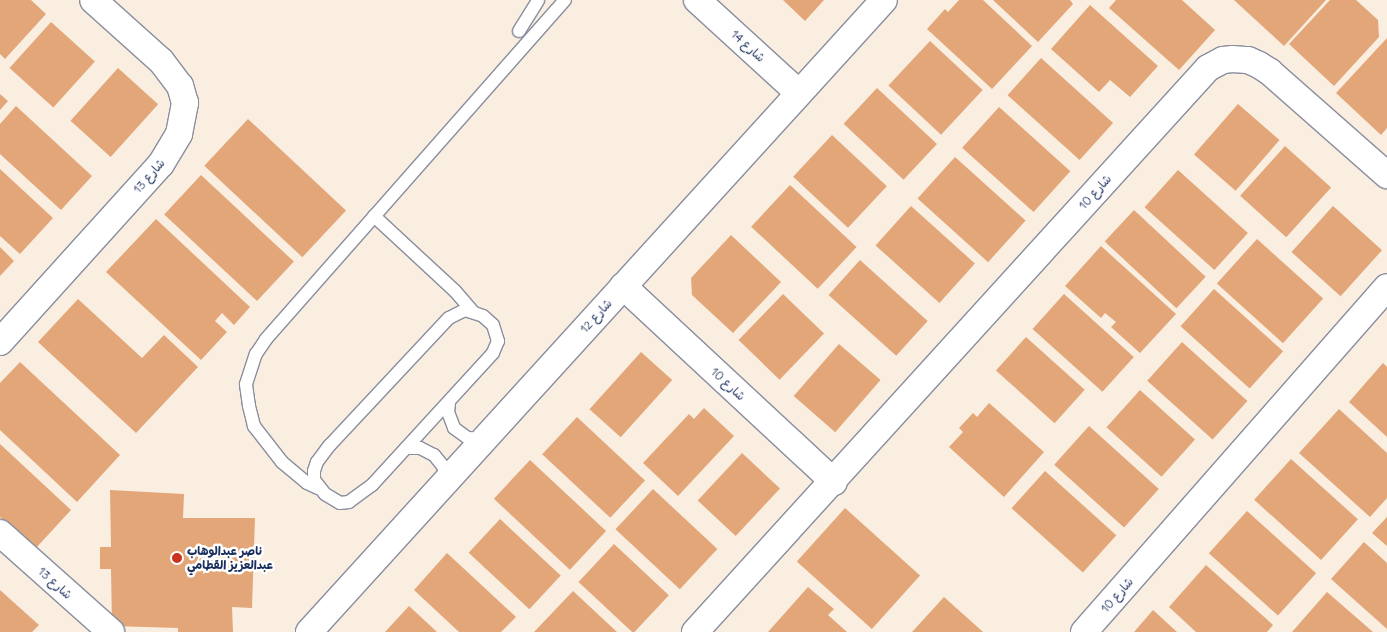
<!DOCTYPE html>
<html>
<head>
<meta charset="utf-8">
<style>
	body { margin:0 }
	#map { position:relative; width:1387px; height:632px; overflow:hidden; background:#faeee0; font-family:Delius,"Playpen Sans Arabic",sans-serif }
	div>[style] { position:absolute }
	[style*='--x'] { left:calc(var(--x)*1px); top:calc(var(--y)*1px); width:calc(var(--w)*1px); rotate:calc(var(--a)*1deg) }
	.building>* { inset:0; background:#e3a679; transform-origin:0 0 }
	.roads { filter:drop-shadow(1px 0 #8a8e9f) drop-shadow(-1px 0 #8a8e9f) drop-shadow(0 1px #8a8e9f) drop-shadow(0 -1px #8a8e9f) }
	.service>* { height:12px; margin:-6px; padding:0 6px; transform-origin:6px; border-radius:6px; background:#fff }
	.minor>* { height:26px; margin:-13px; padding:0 13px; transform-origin:13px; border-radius:13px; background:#fff }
	.dots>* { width:14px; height:14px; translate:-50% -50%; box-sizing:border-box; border:2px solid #fff; border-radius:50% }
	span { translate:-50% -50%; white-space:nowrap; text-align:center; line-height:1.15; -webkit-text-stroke:5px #fff; paint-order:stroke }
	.street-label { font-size:12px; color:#1b2f5e }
	.poi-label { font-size:12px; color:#1b2f5e; font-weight:700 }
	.left { translate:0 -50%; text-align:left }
</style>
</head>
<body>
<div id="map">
	<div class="building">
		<div style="clip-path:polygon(0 0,31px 0,46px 14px,5px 59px,0 54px)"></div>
		<div style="clip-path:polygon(783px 0,824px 0,805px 21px)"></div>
		<div style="clip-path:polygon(959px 0,983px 0,1032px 46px,992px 89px,927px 29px,945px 9px,948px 12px)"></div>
		<div style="clip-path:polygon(993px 0,1070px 0,1073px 4px,1038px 42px)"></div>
		<div style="clip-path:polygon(1116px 0,1182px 0,1215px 30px,1179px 70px,1109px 8px)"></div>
		<div style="clip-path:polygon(1234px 0,1326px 0,1284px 46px)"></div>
		<div style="clip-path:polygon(1330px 0,1356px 0,1378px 20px,1379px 37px,1334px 86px,1289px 44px)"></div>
		<div style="clip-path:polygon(1090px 5px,1158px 66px,1130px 97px,1110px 80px,1099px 92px,1051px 49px)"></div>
		<div style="left:51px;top:22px;width:59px;height:62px;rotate:42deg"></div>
		<div style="clip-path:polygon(1387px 38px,1387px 128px,1381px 135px,1336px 93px)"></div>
		<div style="left:930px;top:41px;width:72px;height:61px;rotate:43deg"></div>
		<div style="left:1041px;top:58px;width:97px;height:50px;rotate:42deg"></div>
		<div style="left:118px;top:68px;width:54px;height:71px;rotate:42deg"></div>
		<div style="left:877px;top:88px;width:82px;height:49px;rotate:43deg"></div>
		<div style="clip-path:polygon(0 94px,8px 101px,0 110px)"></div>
		<div style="left:1238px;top:104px;width:55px;height:67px;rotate:41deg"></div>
		<div style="clip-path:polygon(16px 106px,92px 176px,61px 210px,0 154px,0 124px)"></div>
		<div style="left:999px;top:107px;width:96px;height:55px;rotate:42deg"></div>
		<div style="left:248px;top:119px;width:134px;height:64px;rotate:43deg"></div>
		<div style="left:832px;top:135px;width:75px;height:57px;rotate:43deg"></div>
		<div style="left:1285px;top:146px;width:62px;height:67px;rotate:42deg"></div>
		<div style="left:955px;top:157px;width:95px;height:56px;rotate:42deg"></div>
		<div style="clip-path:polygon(0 169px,53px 218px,20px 254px,0 236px)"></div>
		<div style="left:1178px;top:170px;width:94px;height:50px;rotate:42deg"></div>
		<div style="left:201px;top:175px;width:127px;height:54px;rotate:43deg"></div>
		<div style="left:790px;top:185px;width:91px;height:57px;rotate:43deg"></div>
		<div style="left:911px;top:206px;width:86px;height:53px;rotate:42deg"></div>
		<div style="left:1333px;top:206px;width:66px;height:62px;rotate:42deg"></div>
		<div style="left:1134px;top:210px;width:98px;height:43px;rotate:43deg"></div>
		<div style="clip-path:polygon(156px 219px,250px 307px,234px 325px,222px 313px,215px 321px,227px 332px,201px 360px,106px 272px)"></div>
		<div style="clip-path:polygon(731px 235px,781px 282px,733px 333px,692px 295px,691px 278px)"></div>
		<div style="left:1257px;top:239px;width:89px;height:60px;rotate:42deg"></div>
		<div style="clip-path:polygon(1101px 246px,1176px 314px,1140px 353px,1111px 327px,1116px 322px,1105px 313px,1101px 318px,1065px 286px)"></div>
		<div style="clip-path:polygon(0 247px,14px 261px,0 276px)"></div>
		<div style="left:860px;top:260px;width:91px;height:47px;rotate:42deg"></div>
		<div style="left:1214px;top:289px;width:93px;height:50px;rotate:42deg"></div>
		<div style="left:783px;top:294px;width:57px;height:64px;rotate:44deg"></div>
		<div style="left:1064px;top:294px;width:94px;height:47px;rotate:42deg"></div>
		<div style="clip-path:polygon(78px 299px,142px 358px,164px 335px,198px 367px,136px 433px,38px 342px)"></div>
		<div style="left:1026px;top:337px;width:79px;height:45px;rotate:42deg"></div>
		<div style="left:1182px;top:342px;width:88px;height:52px;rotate:42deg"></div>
		<div style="left:839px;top:344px;width:55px;height:69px;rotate:41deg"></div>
		<div style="left:641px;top:352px;width:42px;height:77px;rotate:42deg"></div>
		<div style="clip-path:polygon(20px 362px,120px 455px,77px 502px,0 430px,0 383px)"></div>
		<div style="clip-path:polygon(1383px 363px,1387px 367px,1387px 437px,1349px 402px)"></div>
		<div style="left:1140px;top:390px;width:74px;height:50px;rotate:42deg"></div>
		<div style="clip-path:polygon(989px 403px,1044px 452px,1004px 497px,949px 447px,963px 432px,959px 428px,973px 413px,977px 417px)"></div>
		<div style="clip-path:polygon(704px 408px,734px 436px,678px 496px,643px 463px,689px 414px,694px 419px)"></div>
		<div style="clip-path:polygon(1339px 409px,1387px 453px,1387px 498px,1370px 517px,1299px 453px)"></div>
		<div style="left:577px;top:417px;width:93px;height:51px;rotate:43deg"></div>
		<div style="left:1089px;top:426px;width:94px;height:52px;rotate:42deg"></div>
		<div style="clip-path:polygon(0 444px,71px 510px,35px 549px,0 517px)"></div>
		<div style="left:742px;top:453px;width:52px;height:65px;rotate:43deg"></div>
		<div style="left:1291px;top:459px;width:90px;height:55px;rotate:42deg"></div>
		<div style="left:530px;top:460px;width:104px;height:53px;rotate:43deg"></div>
		<div style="left:1045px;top:471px;width:96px;height:50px;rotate:42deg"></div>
		<div style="left:653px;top:489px;width:88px;height:55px;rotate:43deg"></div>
		<div style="clip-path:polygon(110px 490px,184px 494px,183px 518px,255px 518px,252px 608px,232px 607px,233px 632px,178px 632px,178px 628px,112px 626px,111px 569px,100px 569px,100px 547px,111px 547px)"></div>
		<div style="left:845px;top:508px;width:101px;height:72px;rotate:42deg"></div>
		<div style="left:1247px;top:511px;width:93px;height:57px;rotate:42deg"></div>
		<div style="clip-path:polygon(1387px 517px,1387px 546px,1372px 533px)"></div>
		<div style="left:500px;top:519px;width:83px;height:46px;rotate:43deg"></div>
		<div style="clip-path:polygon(1364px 542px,1387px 563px,1387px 629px,1331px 579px)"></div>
		<div style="left:614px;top:544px;width:75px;height:52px;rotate:43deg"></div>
		<div style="clip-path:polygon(447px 553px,516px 617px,501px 632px,459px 632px,414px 590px)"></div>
		<div style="clip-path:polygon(1206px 565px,1273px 625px,1267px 632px,1196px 632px,1169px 607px)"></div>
		<div style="clip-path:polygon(808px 587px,834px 609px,828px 615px,847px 632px,768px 632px)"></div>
		<div style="clip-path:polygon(0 590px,39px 625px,32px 632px,0 632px)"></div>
		<div style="clip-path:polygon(573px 591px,617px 632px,534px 632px)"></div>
		<div style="clip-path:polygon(1327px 592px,1373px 632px,1292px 632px)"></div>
		<div style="clip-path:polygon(944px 597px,983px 632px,912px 632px)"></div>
		<div style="clip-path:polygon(409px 606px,437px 632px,385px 632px)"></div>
		<div style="clip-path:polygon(1153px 610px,1177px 632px,1134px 632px)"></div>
	</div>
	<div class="roads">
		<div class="service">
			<div style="--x:519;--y:31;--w:36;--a:-58"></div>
			<div style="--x:374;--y:216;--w:110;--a:42.8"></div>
			<div style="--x:455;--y:291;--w:28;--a:49"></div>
			<div style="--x:465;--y:310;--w:19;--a:18"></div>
			<div style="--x:483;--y:316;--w:13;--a:42"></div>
			<div style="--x:493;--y:325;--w:17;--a:73"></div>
			<div style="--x:498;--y:341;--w:13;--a:113"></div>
			<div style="--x:493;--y:353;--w:179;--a:132.5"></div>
			<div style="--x:372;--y:485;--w:29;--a:144"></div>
			<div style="--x:349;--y:502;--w:9;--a:174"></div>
			<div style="--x:340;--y:503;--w:17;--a:-149"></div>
			<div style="--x:325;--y:494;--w:18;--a:-128"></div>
			<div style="--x:314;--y:480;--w:9;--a:-90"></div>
			<div style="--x:314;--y:471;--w:9;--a:-72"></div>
			<div style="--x:317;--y:462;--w:21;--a:-53"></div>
			<div style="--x:330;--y:445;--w:174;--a:-46.9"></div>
			<div style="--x:449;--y:318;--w:18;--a:-27"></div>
			<div style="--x:449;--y:403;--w:9;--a:96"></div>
			<div style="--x:448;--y:412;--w:17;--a:69"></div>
			<div style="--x:454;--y:428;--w:17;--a:36"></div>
			<div style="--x:468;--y:438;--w:17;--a:3"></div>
			<div style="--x:406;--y:448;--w:14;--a:0"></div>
			<div style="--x:420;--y:448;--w:16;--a:27"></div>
			<div style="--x:434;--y:455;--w:14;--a:51"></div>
			<div style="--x:443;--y:466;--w:15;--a:74"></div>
			<div style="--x:318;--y:488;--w:12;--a:-156"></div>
			<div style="--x:307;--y:483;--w:33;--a:-140"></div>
			<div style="--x:282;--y:462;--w:46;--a:-127.9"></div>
			<div style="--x:254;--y:426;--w:21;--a:-104"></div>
			<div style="--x:249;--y:406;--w:22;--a:-98"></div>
			<div style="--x:246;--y:384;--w:32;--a:-72"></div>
			<div style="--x:256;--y:354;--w:18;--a:-56"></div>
			<div style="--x:266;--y:339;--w:452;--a:-48.6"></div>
		</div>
		<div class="minor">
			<div style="--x:697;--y:0;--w:138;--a:42.4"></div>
			<div style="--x:623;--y:286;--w:288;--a:42.9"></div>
			<div style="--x:0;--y:342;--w:240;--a:-47.9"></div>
			<div style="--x:161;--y:164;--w:35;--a:-59"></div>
			<div style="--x:179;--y:134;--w:32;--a:-79"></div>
			<div style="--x:185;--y:103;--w:18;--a:-106"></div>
			<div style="--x:180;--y:86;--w:31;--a:-127"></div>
			<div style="--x:161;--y:61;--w:91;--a:-138.1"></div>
			<div style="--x:0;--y:533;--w:149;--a:41.7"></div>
			<div style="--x:309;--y:632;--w:854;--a:-47.7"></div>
			<div style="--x:695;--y:632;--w:762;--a:-47.71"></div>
			<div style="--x:1208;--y:68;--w:17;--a:-28"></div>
			<div style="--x:1223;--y:60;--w:9;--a:-6"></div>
			<div style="--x:1232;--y:59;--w:16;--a:4"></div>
			<div style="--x:1248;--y:60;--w:12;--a:24"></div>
			<div style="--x:1259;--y:65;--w:13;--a:32"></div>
			<div style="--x:1270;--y:72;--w:156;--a:41.4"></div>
			<div style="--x:1084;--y:632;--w:459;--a:-48.7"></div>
		</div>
	</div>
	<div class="dots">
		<div style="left:177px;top:558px;background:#c8321e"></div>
	</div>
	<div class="street-label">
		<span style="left:748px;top:46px;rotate:42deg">شارع 14</span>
		<span style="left:149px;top:176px;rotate:-49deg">شارع 13</span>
		<span style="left:1095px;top:192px;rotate:-48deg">شارع 10</span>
		<span style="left:596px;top:316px;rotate:-48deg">شارع 12</span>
		<span style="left:728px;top:384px;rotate:43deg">شارع 10</span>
		<span style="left:55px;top:583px;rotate:42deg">شارع 13</span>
		<span style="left:1117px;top:595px;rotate:-49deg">شارع 10</span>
	</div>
	<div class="poi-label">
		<span class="left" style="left:187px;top:558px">ناصر عبدالوهاب<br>عبدالعزيز القطامي</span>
	</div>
</div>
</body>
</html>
